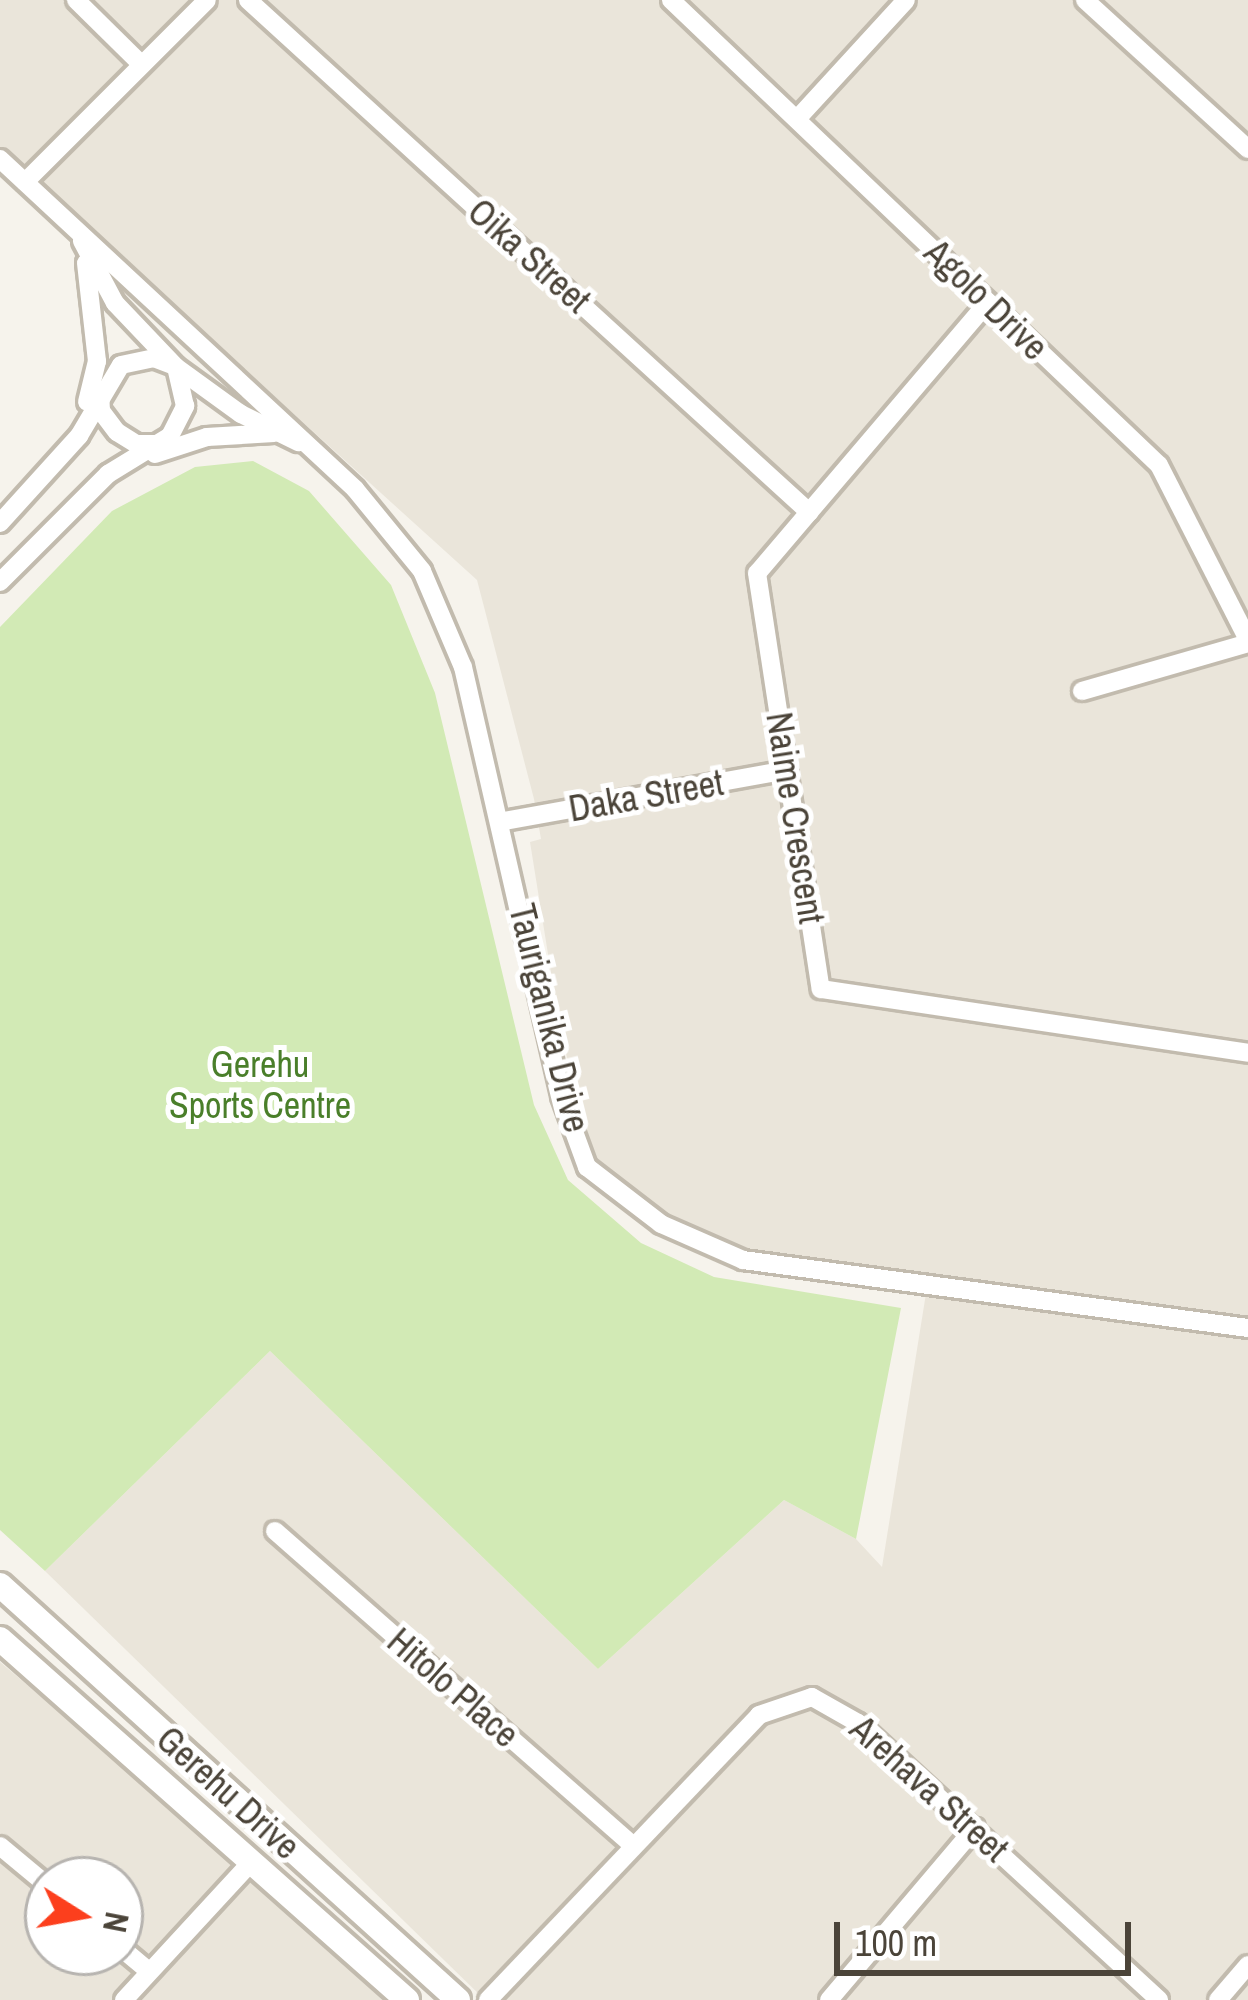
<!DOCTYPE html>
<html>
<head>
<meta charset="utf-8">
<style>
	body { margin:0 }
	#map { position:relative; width:1248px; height:2000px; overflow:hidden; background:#f6f3ec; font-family:"Archivo Narrow",sans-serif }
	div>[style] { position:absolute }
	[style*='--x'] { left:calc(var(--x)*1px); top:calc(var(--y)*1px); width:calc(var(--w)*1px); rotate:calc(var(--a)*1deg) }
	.residential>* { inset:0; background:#eae5da }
	.green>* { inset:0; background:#d2eab5 }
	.roads { filter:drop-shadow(3px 0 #c2bbae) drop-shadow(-3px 0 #c2bbae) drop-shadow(0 3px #c2bbae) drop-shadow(0 -3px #c2bbae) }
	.minor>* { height:18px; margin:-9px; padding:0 9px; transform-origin:9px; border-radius:9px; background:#fff }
	.tertiary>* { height:24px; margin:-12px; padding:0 12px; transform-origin:12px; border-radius:12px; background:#fff }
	span { translate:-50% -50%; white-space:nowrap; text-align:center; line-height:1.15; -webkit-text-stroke:10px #fff; paint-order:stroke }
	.street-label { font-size:36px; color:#4b4439 }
	.park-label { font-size:36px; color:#4a7f2a }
	.north { position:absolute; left:24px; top:1856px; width:120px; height:120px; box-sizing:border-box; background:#fff; border:3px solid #b7b4b0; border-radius:50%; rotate:101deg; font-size:33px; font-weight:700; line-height:48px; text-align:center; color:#4b4439 }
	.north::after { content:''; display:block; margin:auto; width:42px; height:54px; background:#fc3f1d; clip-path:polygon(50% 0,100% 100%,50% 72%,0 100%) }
	.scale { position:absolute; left:834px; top:1922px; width:297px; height:54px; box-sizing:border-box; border:6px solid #4b4439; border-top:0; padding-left:15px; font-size:36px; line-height:42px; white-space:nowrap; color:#4b4439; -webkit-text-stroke:9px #fff; paint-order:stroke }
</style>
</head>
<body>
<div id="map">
	<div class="residential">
		<div style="clip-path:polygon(0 0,1248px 0,1248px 2000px,485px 2000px,45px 1571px,270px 1351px,598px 1669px,784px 1500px,856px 1539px,882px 1567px,928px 1281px,722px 1264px,663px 1232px,596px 1164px,561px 1035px,530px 842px,541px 839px,534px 799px,477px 580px,0 148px)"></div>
		<div style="clip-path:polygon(evenodd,0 1662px,261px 1882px,393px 2000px,0 2000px,0 1662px,48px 1880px,120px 1880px,120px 1952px,48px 1952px,48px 1880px)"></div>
	</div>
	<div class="green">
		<div style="clip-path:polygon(253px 461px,309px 491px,391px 585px,435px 693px,534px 1105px,568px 1180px,641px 1243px,714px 1277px,901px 1308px,856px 1539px,784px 1500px,598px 1669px,270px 1351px,45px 1571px,0 1530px,0 627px,112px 511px,195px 467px)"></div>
	</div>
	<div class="roads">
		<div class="minor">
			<div style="--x:76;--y:0;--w:91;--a:44.6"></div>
			<div style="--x:248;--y:0;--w:760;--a:42.39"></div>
			<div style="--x:671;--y:0;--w:674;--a:43.62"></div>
			<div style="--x:1159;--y:465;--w:196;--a:63"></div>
			<div style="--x:1085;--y:0;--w:221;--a:42.4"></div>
			<div style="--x:797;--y:119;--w:161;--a:-47.5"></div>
			<div style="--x:0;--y:159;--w:485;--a:42.9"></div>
			<div style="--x:355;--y:489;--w:106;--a:50.7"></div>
			<div style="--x:422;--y:571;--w:104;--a:66.9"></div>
			<div style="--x:463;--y:667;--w:440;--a:77.1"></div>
			<div style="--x:561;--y:1096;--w:76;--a:69.9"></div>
			<div style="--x:587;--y:1167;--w:93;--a:37.6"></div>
			<div style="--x:661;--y:1224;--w:90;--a:23.7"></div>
			<div style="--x:743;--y:1260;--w:510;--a:7.67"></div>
			<div style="--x:25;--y:182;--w:257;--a:-45"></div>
			<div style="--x:82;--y:241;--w:70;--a:62"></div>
			<div style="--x:115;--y:303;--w:88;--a:46.4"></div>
			<div style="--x:176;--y:367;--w:80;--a:35.9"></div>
			<div style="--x:241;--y:414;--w:64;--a:26.2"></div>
			<div style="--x:86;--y:263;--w:99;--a:83.6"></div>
			<div style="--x:97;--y:361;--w:42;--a:103.7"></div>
			<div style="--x:988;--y:302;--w:356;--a:130.4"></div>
			<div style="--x:757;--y:573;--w:421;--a:81.3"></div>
			<div style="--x:821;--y:989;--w:432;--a:8.5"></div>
			<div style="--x:100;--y:392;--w:19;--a:87"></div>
			<div style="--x:101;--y:411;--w:26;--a:53"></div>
			<div style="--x:117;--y:432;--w:22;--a:32"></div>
			<div style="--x:136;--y:444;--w:22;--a:0"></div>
			<div style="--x:155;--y:454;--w:55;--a:-18.1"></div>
			<div style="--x:207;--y:437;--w:67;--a:-3.4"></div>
			<div style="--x:0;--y:523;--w:118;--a:-47.8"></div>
			<div style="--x:79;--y:436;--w:82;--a:-59.4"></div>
			<div style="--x:121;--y:365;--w:34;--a:-12"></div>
			<div style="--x:154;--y:358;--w:19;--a:21"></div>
			<div style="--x:0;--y:582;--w:153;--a:-45"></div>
			<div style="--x:108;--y:474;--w:73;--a:-31.5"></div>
			<div style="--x:170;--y:436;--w:34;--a:-63"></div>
			<div style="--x:185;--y:406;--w:40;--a:-103"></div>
			<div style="--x:1082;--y:691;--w:173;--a:-16.1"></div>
			<div style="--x:504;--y:821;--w:288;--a:-10.2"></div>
			<div style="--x:275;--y:1531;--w:475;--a:41.3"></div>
			<div style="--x:0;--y:1846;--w:62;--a:39.8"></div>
			<div style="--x:120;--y:1947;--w:38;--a:40"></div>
			<div style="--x:124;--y:2000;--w:190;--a:-47.3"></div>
			<div style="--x:488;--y:2000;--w:393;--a:-46.4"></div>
			<div style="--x:759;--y:1715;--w:56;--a:-18.8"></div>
			<div style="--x:812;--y:1697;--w:53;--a:29.5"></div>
			<div style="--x:858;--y:1723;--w:409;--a:42.6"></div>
			<div style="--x:829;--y:2000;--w:226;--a:-49.7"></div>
			<div style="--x:1218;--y:2000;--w:46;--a:-49.4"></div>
		</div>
		<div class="tertiary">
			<div style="--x:0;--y:1585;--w:618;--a:42.18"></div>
			<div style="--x:0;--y:1639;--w:544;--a:41.57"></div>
		</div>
	</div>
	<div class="street-label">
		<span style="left:529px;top:256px;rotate:42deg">Oika Street</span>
		<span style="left:986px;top:300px;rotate:44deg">Agolo Drive</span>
		<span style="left:646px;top:796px;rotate:-10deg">Daka Street</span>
		<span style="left:795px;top:818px;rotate:81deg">Naime Crescent</span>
		<span style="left:549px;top:1018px;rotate:76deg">Tauriganika Drive</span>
		<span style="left:453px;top:1688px;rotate:41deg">Hitolo Place</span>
		<span style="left:929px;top:1789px;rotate:42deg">Arehava Street</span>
		<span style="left:228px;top:1793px;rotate:42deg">Gerehu Drive</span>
	</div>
	<div class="park-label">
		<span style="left:260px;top:1085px">Gerehu<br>Sports Centre</span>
	</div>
	<div class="north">N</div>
	<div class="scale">100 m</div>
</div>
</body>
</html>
